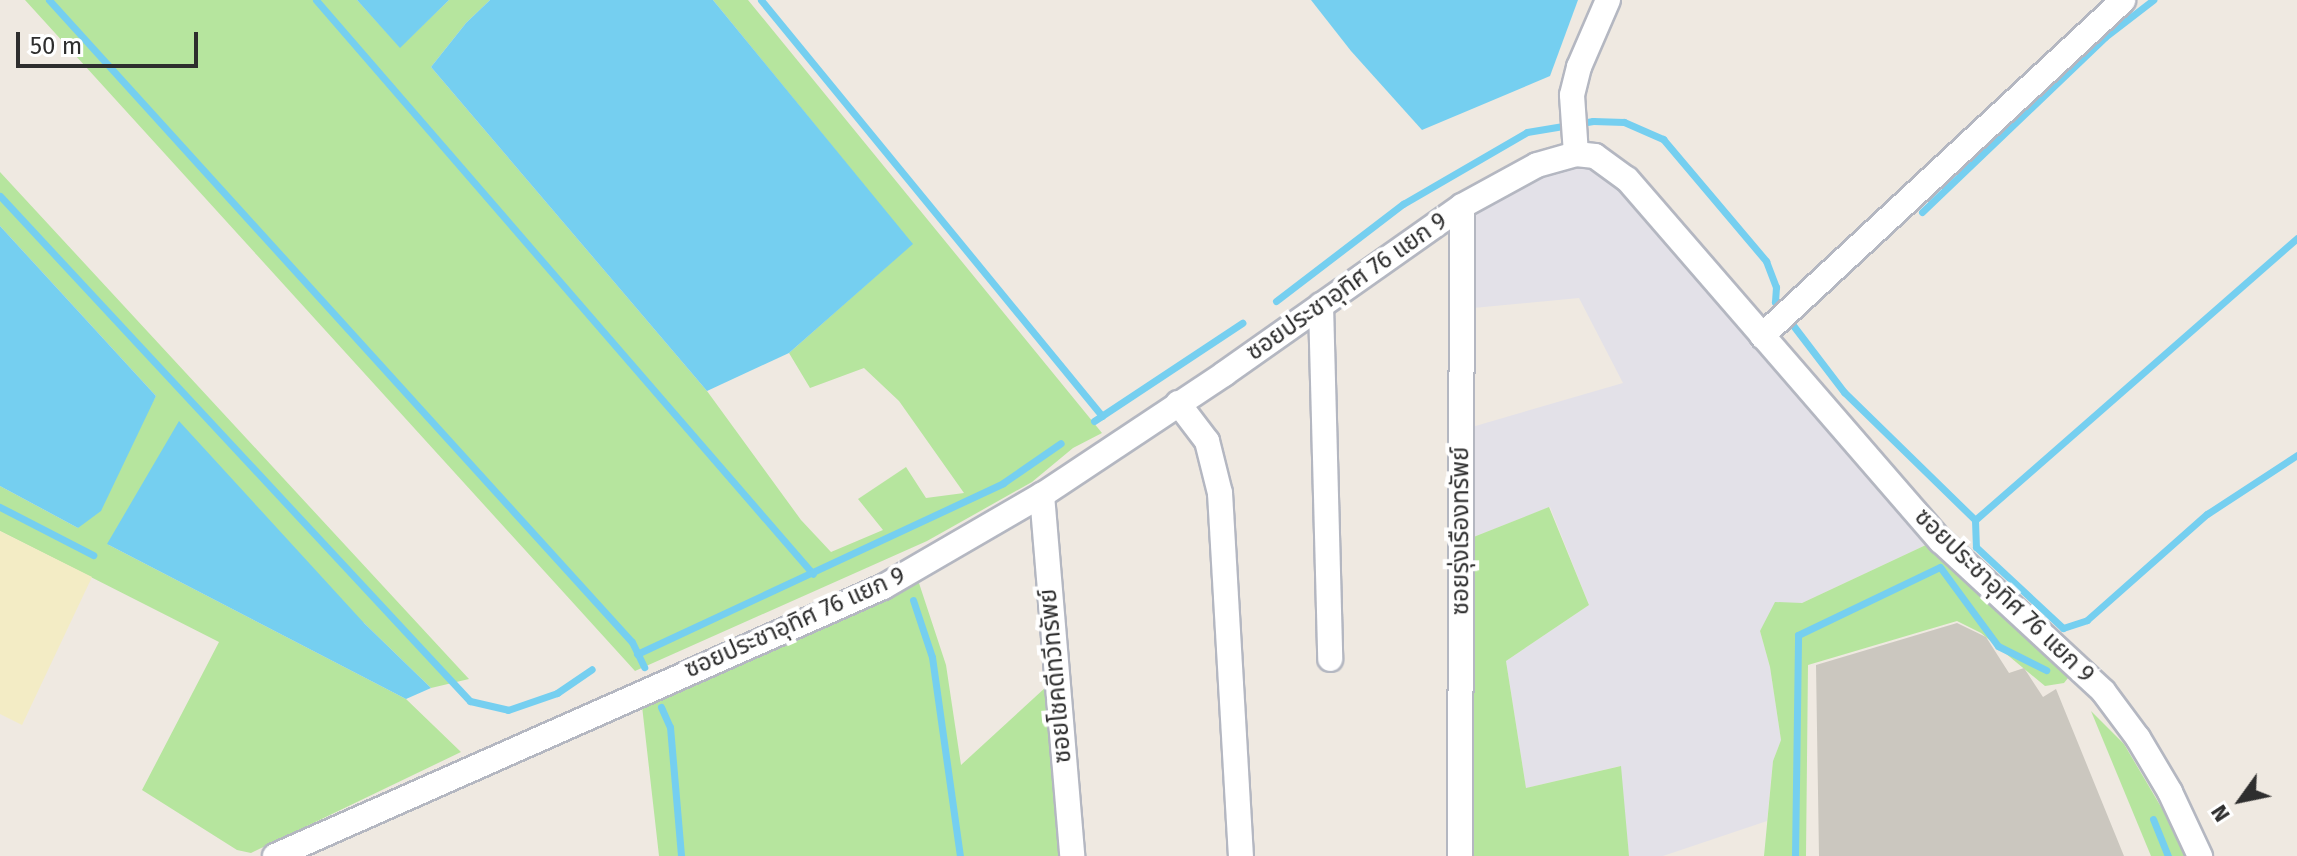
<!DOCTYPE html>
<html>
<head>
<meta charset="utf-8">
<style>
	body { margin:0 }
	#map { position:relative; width:2297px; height:856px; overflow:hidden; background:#efe9e1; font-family:"Fira Sans","Noto Sans Thai",sans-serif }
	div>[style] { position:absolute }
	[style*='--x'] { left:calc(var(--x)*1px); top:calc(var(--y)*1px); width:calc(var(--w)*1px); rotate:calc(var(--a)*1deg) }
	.industrial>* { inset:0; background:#e3e1e8 }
	.green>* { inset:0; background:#b6e59e }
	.sand>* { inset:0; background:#f3ecc5 }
	.water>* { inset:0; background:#75cff0 }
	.stream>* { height:7px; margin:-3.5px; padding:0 3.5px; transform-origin:3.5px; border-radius:3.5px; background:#75cff0 }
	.building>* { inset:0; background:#cbc7bf }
	.roads { filter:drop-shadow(2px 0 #b4b7c1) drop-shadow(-2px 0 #b4b7c1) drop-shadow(0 2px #b4b7c1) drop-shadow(0 -2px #b4b7c1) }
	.minor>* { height:24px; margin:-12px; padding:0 12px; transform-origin:12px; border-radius:12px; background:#fff }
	span { translate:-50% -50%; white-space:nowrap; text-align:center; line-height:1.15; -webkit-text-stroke:8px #fff; paint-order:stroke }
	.street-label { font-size:24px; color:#2e2e2e }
	.north { position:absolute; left:2201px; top:760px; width:80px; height:80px; -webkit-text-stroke:6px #fff; paint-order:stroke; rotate:237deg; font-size:22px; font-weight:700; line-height:32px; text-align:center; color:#2e2e2e }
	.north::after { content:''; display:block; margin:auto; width:28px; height:36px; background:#2e2e2e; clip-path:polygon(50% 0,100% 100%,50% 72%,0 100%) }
	.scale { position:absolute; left:16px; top:32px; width:182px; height:36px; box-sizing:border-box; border:4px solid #2e2e2e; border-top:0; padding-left:10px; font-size:24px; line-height:28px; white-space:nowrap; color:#2e2e2e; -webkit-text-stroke:6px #fff; paint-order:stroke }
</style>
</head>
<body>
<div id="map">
	<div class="industrial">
		<div style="clip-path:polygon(1580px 162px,1606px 171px,1928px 544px,1802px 603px,1760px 631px,1770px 667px,1781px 740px,1773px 761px,1767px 821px,1663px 856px,1629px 856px,1620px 766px,1526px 788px,1506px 661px,1589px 605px,1550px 507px,1471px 538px,1472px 427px,1623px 383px,1579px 298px,1473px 308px,1472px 212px,1547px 169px)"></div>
	</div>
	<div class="green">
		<div style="clip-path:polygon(25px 0,357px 0,400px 47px,449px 0,490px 0,466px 23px,431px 67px,707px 391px,801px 520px,831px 552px,883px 530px,858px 499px,906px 467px,926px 498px,964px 493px,899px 401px,864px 368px,810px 388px,789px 353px,912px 244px,713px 0,748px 0,1102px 433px,1073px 448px,1032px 482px,927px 541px,635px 671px)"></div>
		<div style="clip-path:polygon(0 172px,469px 679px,431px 688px,364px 623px,107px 544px,406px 699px,461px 752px,251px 853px,237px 850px,142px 790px,219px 642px,0 531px,0 486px,78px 528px,156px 396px,0 226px)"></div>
		<div style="clip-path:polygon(1549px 507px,1589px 605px,1506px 661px,1526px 788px,1621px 766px,1629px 856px,1474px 856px,1471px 538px)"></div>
		<div style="clip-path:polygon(1928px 544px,2072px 673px,2064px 683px,2045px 686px,1981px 633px,1957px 621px,1808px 665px,1806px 856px,1764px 856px,1773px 761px,1781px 740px,1770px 667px,1760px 631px,1775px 602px,1802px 603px)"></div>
		<div style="clip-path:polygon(916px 574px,946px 665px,961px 765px,1046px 687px,1062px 856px,659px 856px,642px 706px)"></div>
		<div style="clip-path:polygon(2091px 711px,2124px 744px,2190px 856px,2151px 856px)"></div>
	</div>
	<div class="sand">
		<div style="clip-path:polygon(0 531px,92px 577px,22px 725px,0 714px)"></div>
	</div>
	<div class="water">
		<div style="clip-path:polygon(357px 0,449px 0,400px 48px)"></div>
		<div style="clip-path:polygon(490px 0,713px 0,913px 244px,789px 353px,707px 391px,431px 67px,466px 23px)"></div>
		<div style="clip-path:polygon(1311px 0,1578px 0,1550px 76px,1422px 130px,1351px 51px)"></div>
		<div style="clip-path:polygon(0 226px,156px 396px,101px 511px,78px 528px,0 486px)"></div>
		<div style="clip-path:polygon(179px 421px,364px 623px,431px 688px,406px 699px,107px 544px)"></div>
	</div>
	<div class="stream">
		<div style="--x:49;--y:0;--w:867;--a:47.76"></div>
		<div style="--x:632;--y:642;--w:28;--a:64"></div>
		<div style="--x:316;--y:0;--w:759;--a:49.11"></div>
		<div style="--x:761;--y:0;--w:538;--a:50.66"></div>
		<div style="--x:0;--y:196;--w:690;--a:47.06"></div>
		<div style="--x:470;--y:701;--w:39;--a:13"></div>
		<div style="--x:508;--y:710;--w:52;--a:-19.1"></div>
		<div style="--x:557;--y:693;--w:42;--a:-34.4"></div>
		<div style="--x:1922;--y:212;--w:253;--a:-43.7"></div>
		<div style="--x:2105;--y:37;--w:61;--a:-37.6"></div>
		<div style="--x:1276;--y:301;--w:160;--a:-37.4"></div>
		<div style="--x:1403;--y:204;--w:143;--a:-30.1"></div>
		<div style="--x:1527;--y:132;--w:67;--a:-9.5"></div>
		<div style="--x:1593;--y:121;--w:31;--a:2"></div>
		<div style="--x:1624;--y:122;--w:43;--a:23.6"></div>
		<div style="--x:1663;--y:139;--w:160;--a:49.8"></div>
		<div style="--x:1766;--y:261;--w:28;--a:69"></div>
		<div style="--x:1776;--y:287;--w:15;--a:94"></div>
		<div style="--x:1775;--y:302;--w:10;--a:53"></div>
		<div style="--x:1789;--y:320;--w:91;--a:52.6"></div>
		<div style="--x:1844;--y:392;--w:183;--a:44.3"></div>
		<div style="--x:1975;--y:520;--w:27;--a:88"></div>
		<div style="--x:1976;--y:547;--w:119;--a:43"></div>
		<div style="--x:2063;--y:628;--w:25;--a:-18"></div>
		<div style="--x:2087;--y:620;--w:160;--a:-41.5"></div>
		<div style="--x:2207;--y:514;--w:108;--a:-33.2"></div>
		<div style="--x:1094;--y:421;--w:178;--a:-33.5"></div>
		<div style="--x:0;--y:507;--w:105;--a:27.3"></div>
		<div style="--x:1975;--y:520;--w:428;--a:-41.2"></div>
		<div style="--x:913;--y:600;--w:60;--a:71.6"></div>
		<div style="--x:932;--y:657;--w:201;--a:82"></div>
		<div style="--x:637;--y:654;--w:404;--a:-25"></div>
		<div style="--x:1003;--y:483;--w:70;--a:-34.6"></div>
		<div style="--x:661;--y:707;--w:22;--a:66"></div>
		<div style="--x:670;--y:727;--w:129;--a:85.1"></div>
		<div style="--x:2153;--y:819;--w:40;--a:68"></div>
		<div style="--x:1795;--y:856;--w:221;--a:-89.2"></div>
		<div style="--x:1798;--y:635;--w:157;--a:-25.6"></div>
		<div style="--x:1940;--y:567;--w:98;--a:53.7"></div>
		<div style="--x:1998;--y:646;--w:54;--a:26.6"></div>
	</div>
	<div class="building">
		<div style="clip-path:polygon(1957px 623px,1986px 637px,2009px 673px,2024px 668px,2043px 697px,2056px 689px,2124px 856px,1819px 856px,1816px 665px)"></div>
	</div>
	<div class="roads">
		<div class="minor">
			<div style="--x:1576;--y:154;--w:59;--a:-93.9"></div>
			<div style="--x:1572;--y:95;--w:29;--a:-76"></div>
			<div style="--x:1579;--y:67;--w:73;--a:-66.6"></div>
			<div style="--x:1321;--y:305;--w:354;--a:88.5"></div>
			<div style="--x:1762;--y:336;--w:493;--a:-42.9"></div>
			<div style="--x:1178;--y:403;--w:48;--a:52.7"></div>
			<div style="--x:1207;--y:441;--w:54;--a:76"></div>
			<div style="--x:1220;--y:493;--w:364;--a:86.7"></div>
			<div style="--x:1042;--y:495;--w:362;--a:85.2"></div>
			<div style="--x:275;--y:856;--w:665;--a:-23.87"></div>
			<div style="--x:883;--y:587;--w:184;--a:-30.1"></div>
			<div style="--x:1042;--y:495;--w:219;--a:-33.6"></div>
			<div style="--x:1224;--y:374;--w:291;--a:-35.2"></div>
			<div style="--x:1462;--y:206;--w:85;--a:-28.7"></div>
			<div style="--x:1537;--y:165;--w:41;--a:-15.8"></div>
			<div style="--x:1576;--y:154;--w:19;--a:6"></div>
			<div style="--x:1595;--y:156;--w:39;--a:36"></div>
			<div style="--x:1627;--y:179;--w:479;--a:49.1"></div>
			<div style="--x:1941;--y:541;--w:221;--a:42.8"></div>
			<div style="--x:2103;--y:691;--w:59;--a:53.3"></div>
			<div style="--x:2138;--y:738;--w:63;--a:59.3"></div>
			<div style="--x:2170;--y:792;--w:71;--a:64.9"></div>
			<div style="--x:1460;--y:856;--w:650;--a:-89.82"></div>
		</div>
	</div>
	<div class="street-label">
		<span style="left:1347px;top:287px;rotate:-35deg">ซอยประชาอุทิศ 76 แยก 9</span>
		<span style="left:1461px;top:531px;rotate:-90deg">ซอยรุ่งเรืองทรัพย์</span>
		<span style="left:2004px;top:596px;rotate:44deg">ซอยประชาอุทิศ 76 แยก 9</span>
		<span style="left:795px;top:623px;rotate:-24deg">ซอยประชาอุทิศ 76 แยก 9</span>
		<span style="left:1056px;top:676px;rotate:-95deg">ซอยโชคดีทวีทรัพย์</span>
	</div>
	<div class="north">N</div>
	<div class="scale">50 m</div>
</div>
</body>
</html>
